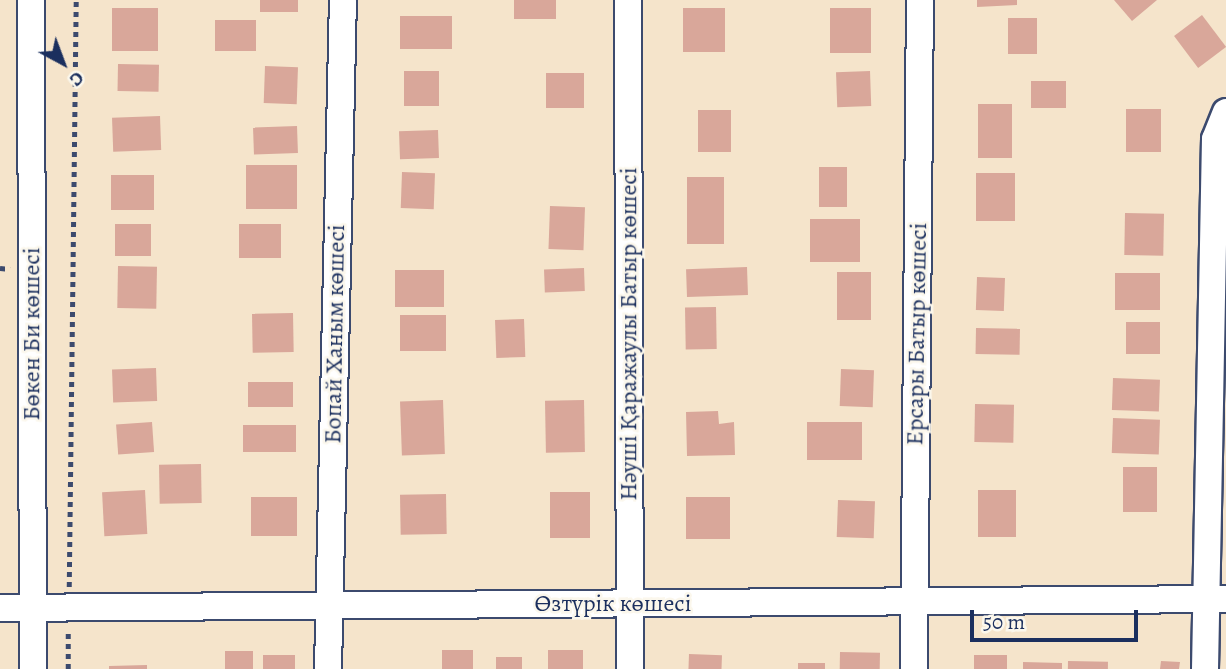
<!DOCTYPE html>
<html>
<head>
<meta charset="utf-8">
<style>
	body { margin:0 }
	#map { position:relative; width:1226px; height:669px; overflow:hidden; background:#f5e4cb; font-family:Alegreya,serif }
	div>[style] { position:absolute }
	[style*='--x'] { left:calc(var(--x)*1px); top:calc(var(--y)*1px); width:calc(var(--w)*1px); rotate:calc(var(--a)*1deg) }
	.building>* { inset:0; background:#d9a79a; transform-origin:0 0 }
	.path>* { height:4.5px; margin-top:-2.25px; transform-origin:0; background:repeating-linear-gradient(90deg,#3c4a6e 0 5px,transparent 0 10px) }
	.roads { filter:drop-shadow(2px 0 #3c4a6e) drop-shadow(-2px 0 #3c4a6e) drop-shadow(0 2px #3c4a6e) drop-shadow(0 -2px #3c4a6e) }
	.minor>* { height:26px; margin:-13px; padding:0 13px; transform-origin:13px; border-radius:13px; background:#fff }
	span { translate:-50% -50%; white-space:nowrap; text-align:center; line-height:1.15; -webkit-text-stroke:5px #fbf7ec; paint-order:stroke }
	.street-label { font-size:24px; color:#1b2f5e }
	.north { position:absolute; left:28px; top:28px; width:70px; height:70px; -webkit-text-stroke:5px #fbf7ec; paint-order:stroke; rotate:139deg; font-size:19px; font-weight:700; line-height:28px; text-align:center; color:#1b2f5e }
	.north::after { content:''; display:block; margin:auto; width:24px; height:32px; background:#1b2f5e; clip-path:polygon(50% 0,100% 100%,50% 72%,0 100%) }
	.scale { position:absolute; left:970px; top:610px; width:168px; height:32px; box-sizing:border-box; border:4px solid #1b2f5e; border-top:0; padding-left:9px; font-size:21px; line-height:24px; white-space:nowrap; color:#1b2f5e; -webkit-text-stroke:5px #fbf7ec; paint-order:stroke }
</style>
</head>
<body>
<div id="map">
	<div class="building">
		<div style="left:260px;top:0;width:38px;height:12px"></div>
		<div style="left:514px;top:0;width:42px;height:19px"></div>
		<div style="clip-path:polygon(977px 0,1017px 0,1017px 5px,977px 7px)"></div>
		<div style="clip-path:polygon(1114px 0,1157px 0,1132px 21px)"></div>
		<div style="left:112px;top:8px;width:46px;height:43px"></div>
		<div style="left:683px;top:8px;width:42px;height:44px"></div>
		<div style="left:830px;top:8px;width:41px;height:45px"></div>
		<div style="left:1202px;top:15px;width:40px;height:35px;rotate:53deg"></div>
		<div style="left:400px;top:16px;width:52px;height:33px"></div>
		<div style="left:1008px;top:18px;width:29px;height:36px"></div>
		<div style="left:256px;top:20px;width:31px;height:41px;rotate:90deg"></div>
		<div style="left:118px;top:64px;width:41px;height:27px;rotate:1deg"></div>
		<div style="left:265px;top:66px;width:33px;height:37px;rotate:2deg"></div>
		<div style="left:404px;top:71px;width:35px;height:35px"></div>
		<div style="left:870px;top:71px;width:35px;height:34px;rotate:88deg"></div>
		<div style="left:584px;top:73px;width:35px;height:38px;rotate:90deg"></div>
		<div style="left:1066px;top:81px;width:27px;height:35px;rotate:90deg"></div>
		<div style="left:978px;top:104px;width:34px;height:54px"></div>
		<div style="left:1126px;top:109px;width:35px;height:43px"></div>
		<div style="left:698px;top:110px;width:33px;height:42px"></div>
		<div style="left:160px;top:116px;width:34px;height:48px;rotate:88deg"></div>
		<div style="left:297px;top:126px;width:27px;height:44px;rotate:88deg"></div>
		<div style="left:438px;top:130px;width:28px;height:39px;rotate:88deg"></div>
		<div style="left:246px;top:165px;width:51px;height:44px"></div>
		<div style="left:819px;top:167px;width:28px;height:40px"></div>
		<div style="left:402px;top:172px;width:33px;height:36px;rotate:2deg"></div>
		<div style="left:976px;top:173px;width:39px;height:48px"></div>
		<div style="left:111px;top:175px;width:43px;height:35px"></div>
		<div style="left:687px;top:177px;width:37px;height:67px"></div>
		<div style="left:550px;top:206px;width:35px;height:43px;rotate:2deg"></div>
		<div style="left:1125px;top:213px;width:39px;height:42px;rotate:1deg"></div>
		<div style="left:810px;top:219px;width:50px;height:43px"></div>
		<div style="left:115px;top:224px;width:36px;height:32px"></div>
		<div style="left:239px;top:224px;width:42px;height:34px"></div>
		<div style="left:118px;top:266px;width:39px;height:42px;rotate:1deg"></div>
		<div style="left:747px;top:267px;width:28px;height:61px;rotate:88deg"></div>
		<div style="left:584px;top:268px;width:23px;height:40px;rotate:88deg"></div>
		<div style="left:444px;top:270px;width:37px;height:49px;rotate:90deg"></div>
		<div style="left:837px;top:272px;width:34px;height:48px"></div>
		<div style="left:1115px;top:273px;width:45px;height:37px"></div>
		<div style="left:977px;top:277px;width:28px;height:33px;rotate:2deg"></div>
		<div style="left:716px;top:307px;width:42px;height:31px;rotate:89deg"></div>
		<div style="left:293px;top:313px;width:39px;height:41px;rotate:89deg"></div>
		<div style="left:400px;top:315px;width:46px;height:36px"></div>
		<div style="left:524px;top:319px;width:38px;height:29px;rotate:88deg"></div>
		<div style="left:1126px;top:322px;width:34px;height:32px"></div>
		<div style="left:976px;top:328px;width:44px;height:26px;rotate:1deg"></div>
		<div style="left:156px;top:368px;width:33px;height:44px;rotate:88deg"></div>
		<div style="left:841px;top:369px;width:33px;height:37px;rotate:2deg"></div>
		<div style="left:1113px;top:378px;width:47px;height:32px;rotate:2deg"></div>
		<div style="left:248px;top:382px;width:45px;height:25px"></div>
		<div style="left:443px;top:400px;width:54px;height:43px;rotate:88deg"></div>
		<div style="left:584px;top:400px;width:52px;height:39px;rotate:89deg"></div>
		<div style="left:975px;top:404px;width:39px;height:38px;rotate:1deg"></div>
		<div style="clip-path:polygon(718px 411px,719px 424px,734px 422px,735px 455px,687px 456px,686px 412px)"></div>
		<div style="left:1113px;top:418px;width:47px;height:35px;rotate:2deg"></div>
		<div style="left:152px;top:422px;width:30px;height:36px;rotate:86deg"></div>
		<div style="left:807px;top:422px;width:55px;height:38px"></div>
		<div style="left:243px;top:425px;width:53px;height:27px"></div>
		<div style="left:201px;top:464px;width:39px;height:42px;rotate:89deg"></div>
		<div style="left:1123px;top:467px;width:34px;height:45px"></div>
		<div style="left:145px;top:490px;width:44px;height:43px;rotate:87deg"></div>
		<div style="left:978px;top:490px;width:38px;height:47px"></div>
		<div style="left:550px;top:492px;width:40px;height:46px"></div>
		<div style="left:446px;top:494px;width:40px;height:46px;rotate:89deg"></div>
		<div style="left:251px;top:497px;width:46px;height:39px"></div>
		<div style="left:730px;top:497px;width:42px;height:44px;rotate:90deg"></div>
		<div style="left:838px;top:500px;width:37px;height:37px;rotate:2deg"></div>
		<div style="left:442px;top:650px;width:31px;height:19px"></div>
		<div style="left:548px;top:650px;width:35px;height:19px"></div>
		<div style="left:225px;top:651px;width:28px;height:18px"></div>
		<div style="left:840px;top:652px;width:40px;height:17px;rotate:1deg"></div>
		<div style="left:689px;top:654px;width:33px;height:15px;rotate:2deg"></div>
		<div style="left:295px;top:655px;width:14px;height:32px;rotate:90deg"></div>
		<div style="left:974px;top:655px;width:33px;height:14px"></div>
		<div style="left:496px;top:657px;width:26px;height:12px"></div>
		<div style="left:1068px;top:661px;width:40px;height:8px;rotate:1deg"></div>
		<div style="clip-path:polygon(1161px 661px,1180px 662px,1179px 669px,1160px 669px)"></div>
		<div style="clip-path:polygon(1023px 662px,1062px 663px,1062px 669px,1023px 669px)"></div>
		<div style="left:798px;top:663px;width:27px;height:6px"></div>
		<div style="clip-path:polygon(147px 665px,147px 669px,109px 669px,109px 666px)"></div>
	</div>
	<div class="path">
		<div style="--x:0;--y:268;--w:10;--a:6"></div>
		<div style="--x:69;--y:587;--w:587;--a:-89.32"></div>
		<div style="--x:68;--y:669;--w:38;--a:-90"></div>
	</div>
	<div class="roads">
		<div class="minor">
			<div style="--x:31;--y:0;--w:669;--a:89.83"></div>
			<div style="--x:628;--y:0;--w:669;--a:89.83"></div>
			<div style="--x:0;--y:608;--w:1226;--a:-0.42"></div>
			<div style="--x:328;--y:669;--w:669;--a:-88.72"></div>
			<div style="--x:914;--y:669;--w:669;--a:-89.49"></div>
			<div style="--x:1205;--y:669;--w:530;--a:-88.92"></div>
			<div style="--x:1215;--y:139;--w:29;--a:-68"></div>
		</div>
	</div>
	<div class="street-label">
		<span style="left:32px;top:334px;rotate:-90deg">Бөкен Би көшесі</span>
		<span style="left:335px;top:334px;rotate:-89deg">Бопай Ханым көшесі</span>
		<span style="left:629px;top:334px;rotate:-90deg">Нәуші Қаражаулы Батыр көшесі</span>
		<span style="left:917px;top:334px;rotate:-89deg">Ерсары Батыр көшесі</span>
		<span style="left:613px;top:604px">Өзтүрік көшесі</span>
	</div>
	<div class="north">С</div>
	<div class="scale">50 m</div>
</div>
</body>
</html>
